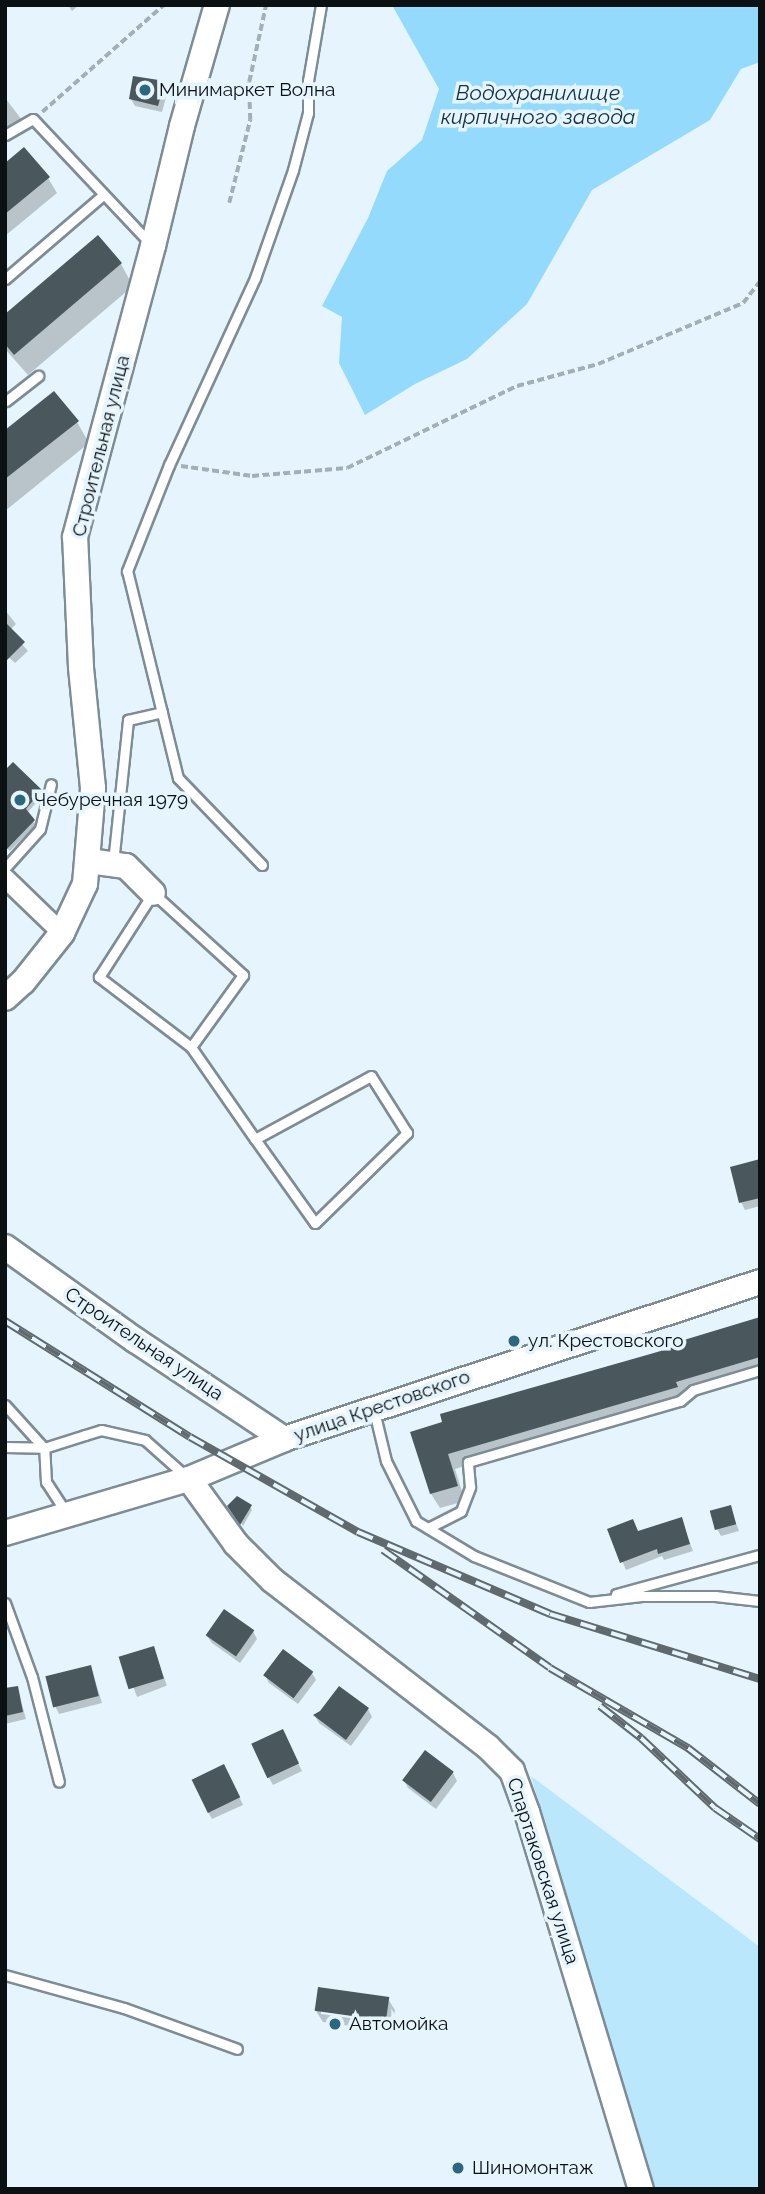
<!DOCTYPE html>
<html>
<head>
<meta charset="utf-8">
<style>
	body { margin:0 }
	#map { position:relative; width:765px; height:2194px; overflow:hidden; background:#e6f5fd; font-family:Raleway,sans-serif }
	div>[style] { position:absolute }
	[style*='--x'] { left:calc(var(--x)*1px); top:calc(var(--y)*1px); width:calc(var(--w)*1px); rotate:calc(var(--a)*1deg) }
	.green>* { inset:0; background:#bbe7fd }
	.water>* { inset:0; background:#93dafd }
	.shadow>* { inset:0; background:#0003; transform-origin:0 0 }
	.building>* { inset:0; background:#4a575d; transform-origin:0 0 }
	.path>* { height:3.5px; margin-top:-1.75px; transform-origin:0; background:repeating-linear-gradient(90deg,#a3afb5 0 7px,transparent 0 10.5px) }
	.roads { filter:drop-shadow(2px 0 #7e8c94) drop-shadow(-2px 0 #7e8c94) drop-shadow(0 2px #7e8c94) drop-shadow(0 -2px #7e8c94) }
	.lane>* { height:9px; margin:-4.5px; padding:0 4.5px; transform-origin:4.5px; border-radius:4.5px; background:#fff }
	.street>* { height:18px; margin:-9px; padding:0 9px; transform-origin:9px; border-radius:9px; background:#fff }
	.secondary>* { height:24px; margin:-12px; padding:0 12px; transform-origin:12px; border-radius:12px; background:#fff }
	.rail>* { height:8px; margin-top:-4px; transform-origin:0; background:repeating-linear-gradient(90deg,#e6f5fd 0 16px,#606a6e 0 32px); box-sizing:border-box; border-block:2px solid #606a6e }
	.dots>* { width:19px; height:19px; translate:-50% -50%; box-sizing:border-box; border:4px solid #e6f5fd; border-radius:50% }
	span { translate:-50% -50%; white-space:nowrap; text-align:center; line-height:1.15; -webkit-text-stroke:7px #e6f5fd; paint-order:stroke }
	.poi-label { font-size:19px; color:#0b1113 }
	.left { translate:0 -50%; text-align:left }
	.street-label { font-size:19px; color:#0b1113 }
	.water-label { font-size:21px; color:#113240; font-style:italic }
	.frame { position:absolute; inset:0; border:7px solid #0b1113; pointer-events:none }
</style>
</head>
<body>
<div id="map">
	<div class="green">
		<div style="clip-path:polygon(531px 1776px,760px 1947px,760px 2189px,653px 2189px,640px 2156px)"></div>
	</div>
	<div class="water">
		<div style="clip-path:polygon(392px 5px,760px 5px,760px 62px,741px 69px,710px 120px,592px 190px,527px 304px,467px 359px,415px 384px,365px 415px,339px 363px,342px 317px,322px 306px,368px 218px,387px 171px,422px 140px,439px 89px)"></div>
	</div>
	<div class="shadow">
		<div style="clip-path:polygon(68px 5px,79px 5px,72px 11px)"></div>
		<div style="clip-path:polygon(164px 83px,168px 90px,162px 112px,135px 106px,131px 99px)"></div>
		<div style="clip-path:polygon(6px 99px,22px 120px,5px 131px,5px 100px)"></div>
		<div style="clip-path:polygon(5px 165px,48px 178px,57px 193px,5px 236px)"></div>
		<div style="clip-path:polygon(98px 237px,121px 264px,133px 286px,28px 375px,5px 349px,5px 317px)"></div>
		<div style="clip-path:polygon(77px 422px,89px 443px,5px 511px,5px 433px)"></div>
		<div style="clip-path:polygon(5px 610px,16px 624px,10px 630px,28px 651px,15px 663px,5px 654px)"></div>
		<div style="clip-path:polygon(13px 764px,43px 795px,27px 813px,36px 825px,10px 851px,5px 847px)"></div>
		<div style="clip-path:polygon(760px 1161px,760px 1206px,745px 1210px,741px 1202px)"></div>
		<div style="clip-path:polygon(760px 1318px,760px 1374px,683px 1397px,685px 1402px,455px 1469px,465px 1501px,440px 1508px,431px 1494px,412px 1433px)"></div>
		<div style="clip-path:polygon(250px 1507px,252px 1510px,243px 1526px,231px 1509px)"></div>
		<div style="clip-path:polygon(730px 1507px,739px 1531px,721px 1536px,717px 1529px)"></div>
		<div style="clip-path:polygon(681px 1520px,693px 1551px,664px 1560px,662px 1556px,626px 1570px,609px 1530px,638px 1533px)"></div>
		<div style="clip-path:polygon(253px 1631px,257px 1639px,240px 1663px,212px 1643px,207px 1636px)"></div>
		<div style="left:153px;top:1649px;width:39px;height:32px;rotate:69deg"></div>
		<div style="clip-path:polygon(91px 1667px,102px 1703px,59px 1714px,55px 1706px)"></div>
		<div style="clip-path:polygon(312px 1673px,316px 1680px,298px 1704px,269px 1683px,265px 1675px)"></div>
		<div style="clip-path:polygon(17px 1687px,26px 1719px,5px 1724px,5px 1690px)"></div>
		<div style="clip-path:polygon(368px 1709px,372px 1717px,351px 1746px,319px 1723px,315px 1716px)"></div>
		<div style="clip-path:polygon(286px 1739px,302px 1771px,273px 1785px,269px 1778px)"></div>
		<div style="clip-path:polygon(228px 1773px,243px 1805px,212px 1819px,208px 1812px)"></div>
		<div style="clip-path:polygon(453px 1773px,457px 1781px,436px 1809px,408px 1788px,404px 1780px)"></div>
		<div style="clip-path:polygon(388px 1999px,395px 2010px,393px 2021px,321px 2010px,321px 2014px,393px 2024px,392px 2032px,323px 2022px,316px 2011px)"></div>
	</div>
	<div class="building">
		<div style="clip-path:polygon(133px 76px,165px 81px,158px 106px,129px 99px)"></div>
		<div style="clip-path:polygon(24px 147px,50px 177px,5px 214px,5px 163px)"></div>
		<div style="clip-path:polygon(98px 235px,122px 263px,14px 355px,5px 344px,5px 314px)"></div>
		<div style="clip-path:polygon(54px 391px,79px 421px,5px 479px,5px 430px)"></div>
		<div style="clip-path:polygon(5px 622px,25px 642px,5px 662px)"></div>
		<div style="clip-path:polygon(13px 762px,42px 790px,26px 809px,35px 820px,5px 851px,5px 770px)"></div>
		<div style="clip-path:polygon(760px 1159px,760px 1198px,739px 1203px,730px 1167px)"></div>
		<div style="clip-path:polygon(760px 1317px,760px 1357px,676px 1382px,678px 1387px,448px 1454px,458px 1486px,430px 1494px,410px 1432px,442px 1422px,440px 1414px,675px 1347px,674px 1343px)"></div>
		<div style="clip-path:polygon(237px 1496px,252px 1505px,240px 1525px,227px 1506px)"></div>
		<div style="left:731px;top:1505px;width:20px;height:22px;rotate:75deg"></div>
		<div style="clip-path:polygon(682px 1517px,690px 1544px,658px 1554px,657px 1549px,620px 1563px,607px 1529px,633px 1519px,638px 1531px)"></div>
		<div style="left:224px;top:1609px;width:37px;height:32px;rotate:35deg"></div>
		<div style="left:154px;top:1646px;width:34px;height:37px;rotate:73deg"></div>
		<div style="left:283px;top:1649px;width:38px;height:33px;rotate:37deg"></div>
		<div style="left:91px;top:1665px;width:32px;height:47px;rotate:76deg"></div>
		<div style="clip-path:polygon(18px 1686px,23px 1712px,5px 1716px,5px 1688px)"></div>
		<div style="clip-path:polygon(339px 1686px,369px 1708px,346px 1740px,313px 1715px,320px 1711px)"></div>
		<div style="left:283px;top:1729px;width:38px;height:35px;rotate:65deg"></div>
		<div style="left:425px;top:1750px;width:36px;height:38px;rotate:37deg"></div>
		<div style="left:224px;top:1764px;width:37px;height:36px;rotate:64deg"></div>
		<div style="left:318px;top:1987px;width:72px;height:24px;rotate:8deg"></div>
	</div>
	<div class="path">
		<div style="--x:42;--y:112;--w:162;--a:-41.3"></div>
		<div style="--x:229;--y:203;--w:86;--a:-75.8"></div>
		<div style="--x:250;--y:120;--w:38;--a:-92"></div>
		<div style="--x:249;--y:82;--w:79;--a:-77.6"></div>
		<div style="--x:181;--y:466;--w:72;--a:8"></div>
		<div style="--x:252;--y:476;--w:95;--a:-4.8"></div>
		<div style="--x:347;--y:468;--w:189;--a:-25.8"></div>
		<div style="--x:517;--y:386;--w:84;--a:-15.2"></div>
		<div style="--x:598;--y:364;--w:157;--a:-22.8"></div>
		<div style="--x:743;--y:303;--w:28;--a:-52"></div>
	</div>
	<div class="roads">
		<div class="lane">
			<div style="--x:5;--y:135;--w:32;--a:-30"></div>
			<div style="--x:33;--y:119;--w:170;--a:46.7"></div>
			<div style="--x:5;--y:279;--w:130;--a:-40.6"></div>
			<div style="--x:6;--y:401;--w:41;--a:-38"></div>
			<div style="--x:113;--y:863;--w:144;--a:-84"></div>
			<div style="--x:128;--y:720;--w:35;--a:-13"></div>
			<div style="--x:262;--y:865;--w:121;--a:-134"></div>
			<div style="--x:178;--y:778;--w:213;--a:-103.8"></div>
			<div style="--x:127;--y:571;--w:114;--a:-68.4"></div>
			<div style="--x:169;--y:465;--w:206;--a:-65.3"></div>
			<div style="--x:255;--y:278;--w:114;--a:-70.6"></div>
			<div style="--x:293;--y:170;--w:59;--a:-75.3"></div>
			<div style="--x:308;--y:113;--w:32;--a:-90"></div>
			<div style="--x:308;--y:81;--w:77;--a:-80.3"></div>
			<div style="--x:5;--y:868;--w:52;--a:-48.1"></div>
			<div style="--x:40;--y:829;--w:46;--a:-76.3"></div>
			<div style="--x:191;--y:1047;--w:116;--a:-142.7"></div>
			<div style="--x:99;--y:977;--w:100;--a:-57.3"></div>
			<div style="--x:153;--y:893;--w:122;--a:42.3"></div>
			<div style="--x:243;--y:975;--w:89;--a:125.8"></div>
			<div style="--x:191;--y:1047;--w:112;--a:55.2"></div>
			<div style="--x:255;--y:1139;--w:103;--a:54.5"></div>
			<div style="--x:315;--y:1223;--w:129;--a:-44.4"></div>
			<div style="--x:407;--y:1133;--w:67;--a:-122.3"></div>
			<div style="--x:371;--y:1076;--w:132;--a:151.5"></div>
			<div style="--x:5;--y:1405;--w:58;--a:47.8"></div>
			<div style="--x:374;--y:1411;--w:51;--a:76.5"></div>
			<div style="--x:386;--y:1461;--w:67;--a:63.4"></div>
			<div style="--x:416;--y:1521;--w:68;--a:31.1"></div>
			<div style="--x:474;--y:1556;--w:124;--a:21.8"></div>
			<div style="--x:589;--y:1602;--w:53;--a:-6.5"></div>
			<div style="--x:642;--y:1596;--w:73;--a:0"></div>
			<div style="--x:715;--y:1596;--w:45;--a:6.3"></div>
			<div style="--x:5;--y:1447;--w:39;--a:1"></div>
			<div style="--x:67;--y:1514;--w:38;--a:-123"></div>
			<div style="--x:46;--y:1482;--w:34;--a:-93"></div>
			<div style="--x:44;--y:1448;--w:43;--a:-17.6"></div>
			<div style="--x:85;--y:1435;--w:17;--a:-17"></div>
			<div style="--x:101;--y:1430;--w:45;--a:12.8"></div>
			<div style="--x:145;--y:1440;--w:57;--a:41.5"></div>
			<div style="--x:428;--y:1528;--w:37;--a:-27"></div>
			<div style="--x:461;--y:1511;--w:26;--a:-69"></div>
			<div style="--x:470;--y:1487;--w:25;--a:-95"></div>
			<div style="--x:468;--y:1462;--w:221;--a:-16.1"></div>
			<div style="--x:680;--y:1401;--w:17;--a:-40"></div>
			<div style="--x:693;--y:1390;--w:70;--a:-16.6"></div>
			<div style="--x:616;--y:1594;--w:149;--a:-15.2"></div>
			<div style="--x:5;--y:1603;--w:79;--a:70"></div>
			<div style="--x:32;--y:1677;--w:108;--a:75.6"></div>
			<div style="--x:5;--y:1975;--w:123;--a:15.5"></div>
			<div style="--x:124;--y:2008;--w:120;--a:19.9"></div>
		</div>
		<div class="street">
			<div style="--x:5;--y:878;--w:79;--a:44"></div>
		</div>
		<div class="secondary">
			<div style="--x:89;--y:861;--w:37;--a:8"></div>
			<div style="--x:126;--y:866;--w:38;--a:45"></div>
			<div style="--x:5;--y:998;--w:24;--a:-42"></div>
			<div style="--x:23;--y:982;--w:63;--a:-51.5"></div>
			<div style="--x:62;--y:933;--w:54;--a:-64.9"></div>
			<div style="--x:85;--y:884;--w:96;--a:-85.2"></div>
			<div style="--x:93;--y:788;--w:122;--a:-95.7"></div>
			<div style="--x:81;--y:667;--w:130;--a:-92.6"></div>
			<div style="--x:75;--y:537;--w:301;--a:-75"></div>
			<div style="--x:153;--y:246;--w:123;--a:-76.4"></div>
			<div style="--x:182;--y:126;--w:126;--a:-73.9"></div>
			<div style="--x:5;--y:1247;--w:160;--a:35.6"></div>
			<div style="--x:135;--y:1340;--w:179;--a:33.6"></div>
			<div style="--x:189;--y:1479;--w:80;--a:54.1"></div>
			<div style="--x:236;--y:1544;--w:51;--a:45"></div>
			<div style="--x:272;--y:1580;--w:273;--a:37.7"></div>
			<div style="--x:488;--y:1747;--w:34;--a:45"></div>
			<div style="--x:512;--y:1771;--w:44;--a:69.9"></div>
			<div style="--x:527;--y:1812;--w:394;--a:73.2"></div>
			<div style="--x:5;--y:1533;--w:192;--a:-16.4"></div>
			<div style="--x:189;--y:1479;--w:103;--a:-22.8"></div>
			<div style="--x:284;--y:1439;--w:501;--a:-18.25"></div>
		</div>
	</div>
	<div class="rail">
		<div style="--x:5;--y:1321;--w:218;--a:32.1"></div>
		<div style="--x:190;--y:1437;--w:193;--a:29.5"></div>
		<div style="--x:358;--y:1532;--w:209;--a:23.1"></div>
		<div style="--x:550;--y:1614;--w:220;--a:17.2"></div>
		<div style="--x:383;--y:1550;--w:204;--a:35.2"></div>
		<div style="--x:550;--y:1668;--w:160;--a:30.1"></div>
		<div style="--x:688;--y:1748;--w:91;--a:37.9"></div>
		<div style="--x:600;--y:1706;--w:52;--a:38"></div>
		<div style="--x:641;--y:1738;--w:102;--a:43.4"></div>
		<div style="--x:715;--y:1808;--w:55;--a:34.6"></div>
	</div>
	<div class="dots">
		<div style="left:145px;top:90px;background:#2d667f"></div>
		<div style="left:20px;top:800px;background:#2d667f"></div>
		<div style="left:514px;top:1341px;background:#2d667f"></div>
		<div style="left:335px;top:2024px;background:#2d667f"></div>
		<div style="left:458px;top:2168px;background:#2d667f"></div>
	</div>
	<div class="poi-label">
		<span class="left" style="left:159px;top:90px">Минимаркет Волна</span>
		<span class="left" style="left:34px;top:800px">Чебуречная 1979</span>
		<span class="left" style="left:528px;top:1341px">ул. Крестовского</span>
		<span class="left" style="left:349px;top:2024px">Автомойка</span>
		<span class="left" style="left:472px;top:2168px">Шиномонтаж</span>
	</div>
	<div class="street-label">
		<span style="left:101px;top:446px;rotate:-76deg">Строительная улица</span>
		<span style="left:144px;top:1344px;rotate:34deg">Строительная улица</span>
		<span style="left:382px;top:1406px;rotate:-19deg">улица Крестовского</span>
		<span style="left:543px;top:1871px;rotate:72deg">Спартаковская улица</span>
	</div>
	<div class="water-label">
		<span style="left:538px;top:105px">Водохранилище<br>кирпичного завода</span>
	</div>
	<div class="frame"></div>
</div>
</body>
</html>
